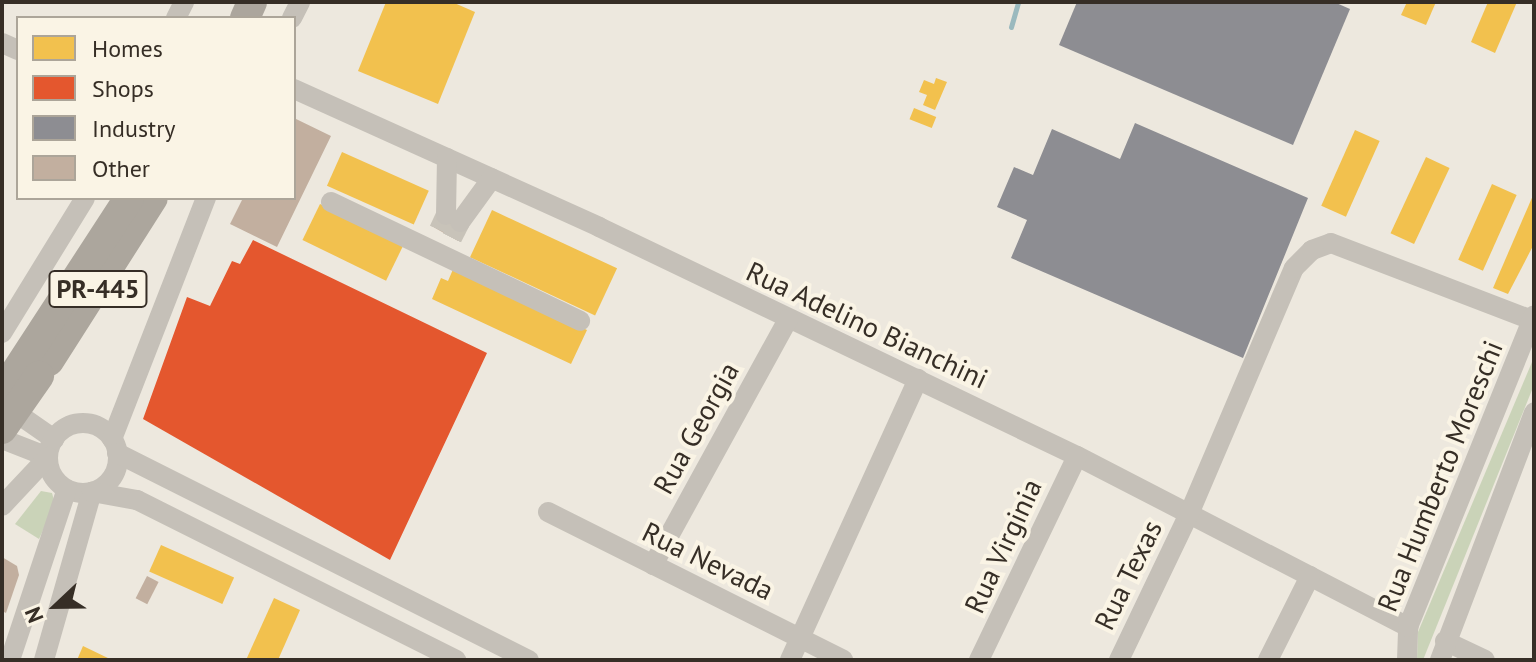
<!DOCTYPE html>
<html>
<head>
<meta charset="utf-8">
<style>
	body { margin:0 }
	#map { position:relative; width:1536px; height:662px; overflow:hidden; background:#ede8de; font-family:"PT Sans",sans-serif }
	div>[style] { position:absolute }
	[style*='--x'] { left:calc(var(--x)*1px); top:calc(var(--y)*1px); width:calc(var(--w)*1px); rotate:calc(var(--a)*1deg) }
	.green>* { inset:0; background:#cad3b8 }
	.homes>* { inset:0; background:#f2c14e; transform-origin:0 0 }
	.shops>* { inset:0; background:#e4572e }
	.industry>* { inset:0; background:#8d8d92 }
	.stream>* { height:5px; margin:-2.5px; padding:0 2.5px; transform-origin:2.5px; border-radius:2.5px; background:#9ab9be }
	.building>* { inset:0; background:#c2af9f; transform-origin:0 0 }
	.minor-tunnel>* { height:20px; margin-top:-10px; transform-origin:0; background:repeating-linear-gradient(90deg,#c8c3b9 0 20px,transparent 0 30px) }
	.minor>* { height:20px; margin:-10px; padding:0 10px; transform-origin:10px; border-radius:10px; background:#c5c0b8 }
	.minor>.ring { margin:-10px; padding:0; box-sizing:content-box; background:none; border:20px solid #c5c0b8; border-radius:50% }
	.highway>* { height:30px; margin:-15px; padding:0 15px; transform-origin:15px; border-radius:15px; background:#aca69d }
	.highway-bridge>* { height:30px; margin:-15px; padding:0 15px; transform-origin:15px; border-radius:15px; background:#aca69d }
	span { translate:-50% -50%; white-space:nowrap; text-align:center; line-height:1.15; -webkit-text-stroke:8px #faf4e5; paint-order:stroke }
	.shield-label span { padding:2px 6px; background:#faf4e5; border:2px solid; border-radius:6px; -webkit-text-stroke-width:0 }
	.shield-label { font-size:26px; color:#362e26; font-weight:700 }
	.street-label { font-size:28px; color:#362e26 }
	.frame { position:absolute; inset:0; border:4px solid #362e26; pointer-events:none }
	.legend { position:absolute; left:16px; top:16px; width:280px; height:184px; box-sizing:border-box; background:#faf4e5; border:2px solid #aca599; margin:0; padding:10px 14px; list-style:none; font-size:24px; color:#362e26 }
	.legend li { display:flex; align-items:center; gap:16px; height:40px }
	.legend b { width:40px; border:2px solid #aca599 }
	.north { position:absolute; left:16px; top:566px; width:80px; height:80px; -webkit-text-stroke:6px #faf4e5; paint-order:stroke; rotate:248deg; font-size:22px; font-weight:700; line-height:32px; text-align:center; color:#362e26 }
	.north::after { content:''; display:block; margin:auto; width:28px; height:36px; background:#362e26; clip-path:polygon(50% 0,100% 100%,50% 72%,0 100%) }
</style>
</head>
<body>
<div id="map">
	<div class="green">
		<div style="clip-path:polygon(1532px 362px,1534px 385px,1423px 660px,1417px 660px,1418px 632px)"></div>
		<div style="clip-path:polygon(41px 491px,52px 493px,55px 504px,39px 539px,15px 524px)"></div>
	</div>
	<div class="homes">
		<div style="clip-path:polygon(386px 2px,452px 2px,475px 12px,438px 104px,358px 71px)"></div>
		<div style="clip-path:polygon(1407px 2px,1436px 2px,1426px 25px,1401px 15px)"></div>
		<div style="clip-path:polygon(1488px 2px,1517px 2px,1495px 53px,1471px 42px)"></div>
		<div style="clip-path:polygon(936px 78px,947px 82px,935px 110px,923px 105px,927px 95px,919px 92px,924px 80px,934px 84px)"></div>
		<div style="left:914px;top:108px;width:24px;height:12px;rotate:22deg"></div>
		<div style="left:1355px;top:130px;width:27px;height:83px;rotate:24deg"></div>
		<div style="left:342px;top:152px;width:95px;height:37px;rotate:24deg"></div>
		<div style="left:1426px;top:157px;width:26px;height:84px;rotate:25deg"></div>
		<div style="left:1492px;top:184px;width:27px;height:83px;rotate:24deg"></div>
		<div style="clip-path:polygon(1534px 193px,1534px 244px,1508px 294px,1493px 288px)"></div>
		<div style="left:320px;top:204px;width:93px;height:40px;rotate:26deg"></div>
		<div style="left:492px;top:210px;width:138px;height:52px;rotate:25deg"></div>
		<div style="clip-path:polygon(454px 267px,587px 330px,571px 364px,432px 299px,441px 278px,448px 281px)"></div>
		<div style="left:161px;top:545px;width:80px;height:29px;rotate:24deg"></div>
		<div style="clip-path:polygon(274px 598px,300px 610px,278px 660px,246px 660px)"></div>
		<div style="clip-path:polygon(83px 646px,112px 660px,77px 660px)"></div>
	</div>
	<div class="shops">
		<div style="clip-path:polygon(253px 240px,487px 353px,390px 560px,143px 419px,187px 297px,210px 306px,232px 261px,240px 264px)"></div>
	</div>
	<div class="industry">
		<div style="clip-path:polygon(1077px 2px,1334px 2px,1350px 9px,1293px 145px,1059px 45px)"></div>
		<div style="clip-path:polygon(1135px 123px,1308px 198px,1243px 358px,1011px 258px,1027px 220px,997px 207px,1014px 167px,1033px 175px,1052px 129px,1120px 159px)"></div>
	</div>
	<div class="stream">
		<div style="--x:1011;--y:27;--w:26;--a:-74"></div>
	</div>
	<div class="building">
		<div style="clip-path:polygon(294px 118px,331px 136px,277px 247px,230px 224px,243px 198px,294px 198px)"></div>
		<div style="left:441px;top:212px;width:29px;height:17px;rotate:29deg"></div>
		<div style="clip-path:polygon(2px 557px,17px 566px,19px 575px,6px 613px,2px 611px)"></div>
		<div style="left:147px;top:576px;width:13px;height:25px;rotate:27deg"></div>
	</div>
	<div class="minor-tunnel">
		<div style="--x:439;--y:230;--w:17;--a:-65"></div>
		<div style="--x:452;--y:238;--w:18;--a:-63"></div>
	</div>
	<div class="minor">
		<div style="--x:176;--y:18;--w:18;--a:-63"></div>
		<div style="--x:292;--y:18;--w:18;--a:-63"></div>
		<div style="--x:2;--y:43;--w:17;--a:24"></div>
		<div style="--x:294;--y:89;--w:335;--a:24.3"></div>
		<div style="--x:599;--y:227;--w:530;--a:25.6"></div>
		<div style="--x:1077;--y:456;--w:373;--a:27.3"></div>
		<div style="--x:331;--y:202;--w:276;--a:25.5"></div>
		<div style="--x:446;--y:215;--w:57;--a:-89"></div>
		<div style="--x:460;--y:222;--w:54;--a:-54"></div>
		<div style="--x:2;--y:333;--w:158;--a:-58.4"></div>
		<div style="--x:5;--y:405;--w:60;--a:34.8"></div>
		<div class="ring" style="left:48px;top:423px;width:50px;height:50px"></div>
		<div style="--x:2;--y:439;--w:49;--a:21.4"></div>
		<div style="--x:48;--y:457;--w:67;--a:133.2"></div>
		<div style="--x:112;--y:439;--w:259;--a:-68.7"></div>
		<div style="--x:117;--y:453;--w:461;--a:26.7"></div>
		<div style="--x:548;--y:512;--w:330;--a:26.6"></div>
		<div style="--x:653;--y:565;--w:281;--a:-61.2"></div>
		<div style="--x:1445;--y:641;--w:44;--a:25.4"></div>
		<div style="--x:10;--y:660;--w:180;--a:-71.6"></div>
		<div style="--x:44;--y:660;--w:175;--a:-74.1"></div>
		<div style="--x:92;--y:492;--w:46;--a:10.1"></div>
		<div style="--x:137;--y:500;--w:357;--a:26.6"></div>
		<div style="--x:790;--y:660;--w:309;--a:-65.5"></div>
		<div style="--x:979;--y:660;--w:226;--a:-64.3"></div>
		<div style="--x:1119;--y:660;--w:162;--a:-64.4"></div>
		<div style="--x:1189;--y:514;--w:267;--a:-66.9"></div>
		<div style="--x:1294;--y:268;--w:25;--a:-45"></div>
		<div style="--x:1312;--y:250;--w:20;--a:-20"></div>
		<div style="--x:1331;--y:243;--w:217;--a:21"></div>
		<div style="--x:1268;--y:660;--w:94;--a:-63.4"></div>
		<div style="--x:1407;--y:660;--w:33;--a:-88"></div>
		<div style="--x:1408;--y:627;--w:336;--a:-68"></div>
		<div style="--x:1440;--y:660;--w:265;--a:-69.2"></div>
	</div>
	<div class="highway">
		<div style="--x:245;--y:18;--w:17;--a:-66"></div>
		<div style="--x:49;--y:361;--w:193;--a:-57.5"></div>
		<div style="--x:2;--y:393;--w:233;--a:-56.9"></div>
	</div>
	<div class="highway-bridge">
		<div style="--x:2;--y:429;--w:65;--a:-55.1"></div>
	</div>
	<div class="shield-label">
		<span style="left:98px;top:289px">PR-445</span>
	</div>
	<div class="street-label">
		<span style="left:867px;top:325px;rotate:25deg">Rua Adelino Bianchini</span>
		<span style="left:696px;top:428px;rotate:-61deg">Rua Georgia</span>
		<span style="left:1440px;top:476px;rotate:-68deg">Rua Humberto Moreschi</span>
		<span style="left:1003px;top:546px;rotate:-65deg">Rua Virginia</span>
		<span style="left:708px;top:561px;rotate:26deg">Rua Nevada</span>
		<span style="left:1128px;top:575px;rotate:-64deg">Rua Texas</span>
	</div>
	<div class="frame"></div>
	<ul class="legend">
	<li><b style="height:22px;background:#f2c14e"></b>Homes</li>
	<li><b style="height:22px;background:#e4572e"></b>Shops</li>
	<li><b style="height:22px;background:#8d8d92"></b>Industry</li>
	<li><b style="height:22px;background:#c2af9f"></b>Other</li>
	</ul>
	<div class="north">N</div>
</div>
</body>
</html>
